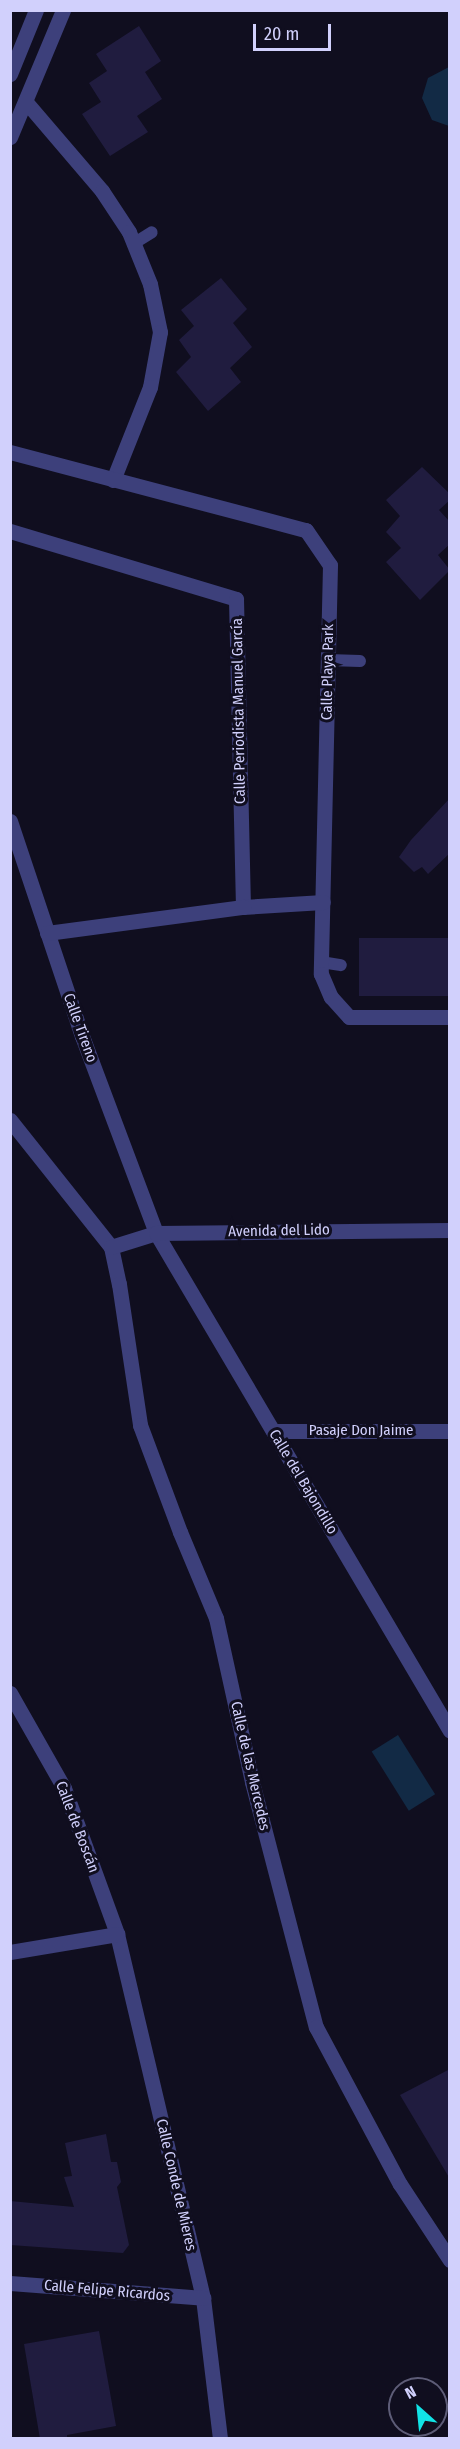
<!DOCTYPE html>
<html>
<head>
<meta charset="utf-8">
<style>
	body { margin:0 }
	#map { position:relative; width:460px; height:2449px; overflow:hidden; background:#100e1f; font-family:"Fira Sans Condensed",sans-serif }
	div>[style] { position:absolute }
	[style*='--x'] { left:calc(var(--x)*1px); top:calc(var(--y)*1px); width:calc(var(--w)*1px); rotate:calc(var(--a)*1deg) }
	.water>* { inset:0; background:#122a45; transform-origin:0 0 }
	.building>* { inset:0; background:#201c3f; transform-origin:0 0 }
	.lane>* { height:12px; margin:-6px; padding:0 6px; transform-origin:6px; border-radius:6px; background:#3d407b }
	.street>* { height:15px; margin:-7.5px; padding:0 7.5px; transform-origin:7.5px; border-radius:7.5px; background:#3d407b }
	span { translate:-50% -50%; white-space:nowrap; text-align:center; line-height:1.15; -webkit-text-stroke:6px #100e1f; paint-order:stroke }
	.street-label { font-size:15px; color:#d1d0fc }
	.frame { position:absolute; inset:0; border:12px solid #d1d0fc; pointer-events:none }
	.north { position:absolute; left:388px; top:2377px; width:60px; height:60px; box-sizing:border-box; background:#100e1f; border:2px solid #5d5c77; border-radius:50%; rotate:333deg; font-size:16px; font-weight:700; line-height:24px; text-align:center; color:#d1d0fc }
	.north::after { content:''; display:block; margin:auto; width:21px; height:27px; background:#11e3e6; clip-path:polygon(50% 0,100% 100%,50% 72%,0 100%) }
	.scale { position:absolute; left:253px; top:24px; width:78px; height:27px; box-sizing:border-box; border:3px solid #d1d0fc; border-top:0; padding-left:8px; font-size:18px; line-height:21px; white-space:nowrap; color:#d1d0fc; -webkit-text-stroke:4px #100e1f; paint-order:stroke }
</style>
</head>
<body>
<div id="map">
	<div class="water">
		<div style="clip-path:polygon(449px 67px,450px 126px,449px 126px,432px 120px,422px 98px,428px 78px)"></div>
		<div style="left:398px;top:1735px;width:70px;height:31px;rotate:58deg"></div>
	</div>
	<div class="building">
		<div style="clip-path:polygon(139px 26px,161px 61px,145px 72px,162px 99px,137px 116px,148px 132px,110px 156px,82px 114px,101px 102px,89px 83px,107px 71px,96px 54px)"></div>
		<div style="clip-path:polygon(221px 278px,247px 309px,233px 323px,252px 347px,230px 368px,241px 382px,208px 411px,176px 372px,191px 357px,179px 340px,194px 326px,181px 310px)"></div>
		<div style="clip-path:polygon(422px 467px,450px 494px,450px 500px,439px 510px,450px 522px,450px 544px,438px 555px,450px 570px,420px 600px,386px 562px,401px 548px,386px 532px,400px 516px,386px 500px)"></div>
		<div style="clip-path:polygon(450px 798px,450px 853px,428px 874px,422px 867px,414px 872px,399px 857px,411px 840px)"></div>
		<div style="left:359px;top:938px;width:91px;height:58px"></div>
		<div style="clip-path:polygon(450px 2069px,450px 2179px,400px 2095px)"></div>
		<div style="clip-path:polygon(106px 2134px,111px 2162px,117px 2162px,121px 2182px,117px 2187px,129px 2245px,123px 2253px,10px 2245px,10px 2201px,74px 2207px,64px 2177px,72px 2176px,65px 2143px)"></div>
		<div style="clip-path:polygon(99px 2331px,116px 2426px,67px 2435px,67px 2439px,40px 2439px,24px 2344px)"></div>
	</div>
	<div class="lane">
		<div style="--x:133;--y:244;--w:22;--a:-32"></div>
		<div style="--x:328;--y:660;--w:32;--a:2"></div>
		<div style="--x:321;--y:962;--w:20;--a:9"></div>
	</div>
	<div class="street">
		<div style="--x:10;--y:74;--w:69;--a:-67.9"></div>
		<div style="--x:26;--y:102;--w:117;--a:49.5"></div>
		<div style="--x:102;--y:191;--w:49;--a:56.6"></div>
		<div style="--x:129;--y:232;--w:56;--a:68"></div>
		<div style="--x:150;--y:284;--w:49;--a:78.2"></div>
		<div style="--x:160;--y:332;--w:56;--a:100.3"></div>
		<div style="--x:150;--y:387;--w:100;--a:111.7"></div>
		<div style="--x:10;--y:137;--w:138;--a:-67.3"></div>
		<div style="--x:10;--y:452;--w:306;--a:14.8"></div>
		<div style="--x:306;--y:530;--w:42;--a:55.6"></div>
		<div style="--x:330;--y:565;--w:409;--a:91.3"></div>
		<div style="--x:321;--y:974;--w:25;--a:67"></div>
		<div style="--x:331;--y:997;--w:27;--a:48"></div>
		<div style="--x:349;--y:1017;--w:101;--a:0"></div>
		<div style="--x:10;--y:531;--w:236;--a:16.7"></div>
		<div style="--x:236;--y:599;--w:308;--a:88.7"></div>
		<div style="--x:243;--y:907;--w:80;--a:-3.6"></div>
		<div style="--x:10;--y:821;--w:227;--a:71.5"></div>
		<div style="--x:82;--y:1036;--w:210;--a:69.4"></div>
		<div style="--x:156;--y:1233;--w:578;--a:59.44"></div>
		<div style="--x:47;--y:933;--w:198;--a:-7.6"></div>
		<div style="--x:10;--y:1120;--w:162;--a:51.5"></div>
		<div style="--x:111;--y:1247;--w:38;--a:78"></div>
		<div style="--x:119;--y:1284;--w:143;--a:81.5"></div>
		<div style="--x:140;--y:1425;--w:114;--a:69.5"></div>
		<div style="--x:180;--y:1532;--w:93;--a:67.3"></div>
		<div style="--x:216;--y:1618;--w:168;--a:77.6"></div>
		<div style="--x:252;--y:1782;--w:253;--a:75.4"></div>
		<div style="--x:316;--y:2027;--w:178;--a:61.9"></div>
		<div style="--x:400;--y:2184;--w:91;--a:56.7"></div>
		<div style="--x:111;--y:1247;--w:47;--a:-17.3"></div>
		<div style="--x:156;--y:1233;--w:294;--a:-0.6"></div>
		<div style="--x:273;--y:1431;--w:177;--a:0"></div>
		<div style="--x:10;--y:1693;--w:109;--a:60.4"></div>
		<div style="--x:64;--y:1788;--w:155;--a:70"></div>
		<div style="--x:117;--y:1934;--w:374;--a:76.7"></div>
		<div style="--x:203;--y:2298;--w:141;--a:83.1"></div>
		<div style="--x:10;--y:1952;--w:109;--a:-9.5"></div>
		<div style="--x:10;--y:2283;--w:194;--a:4.4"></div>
	</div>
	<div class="street-label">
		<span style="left:328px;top:672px;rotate:-89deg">Calle Playa Park</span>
		<span style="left:239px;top:711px;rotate:-91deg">Calle Periodista Manuel García</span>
		<span style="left:80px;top:1028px;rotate:70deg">Calle Tireno</span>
		<span style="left:279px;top:1231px;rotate:-1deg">Avenida del Lido</span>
		<span style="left:361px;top:1431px">Pasaje Don Jaime</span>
		<span style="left:303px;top:1482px;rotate:59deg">Calle del Bajondillo</span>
		<span style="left:250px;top:1766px;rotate:77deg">Calle de las Mercedes</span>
		<span style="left:77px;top:1827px;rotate:69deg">Calle de Boscán</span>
		<span style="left:176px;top:2185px;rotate:77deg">Calle Conde de Mieres</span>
		<span style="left:107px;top:2291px;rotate:5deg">Calle Felipe Ricardos</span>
	</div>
	<div class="frame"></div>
	<div class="north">N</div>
	<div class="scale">20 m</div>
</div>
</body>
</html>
